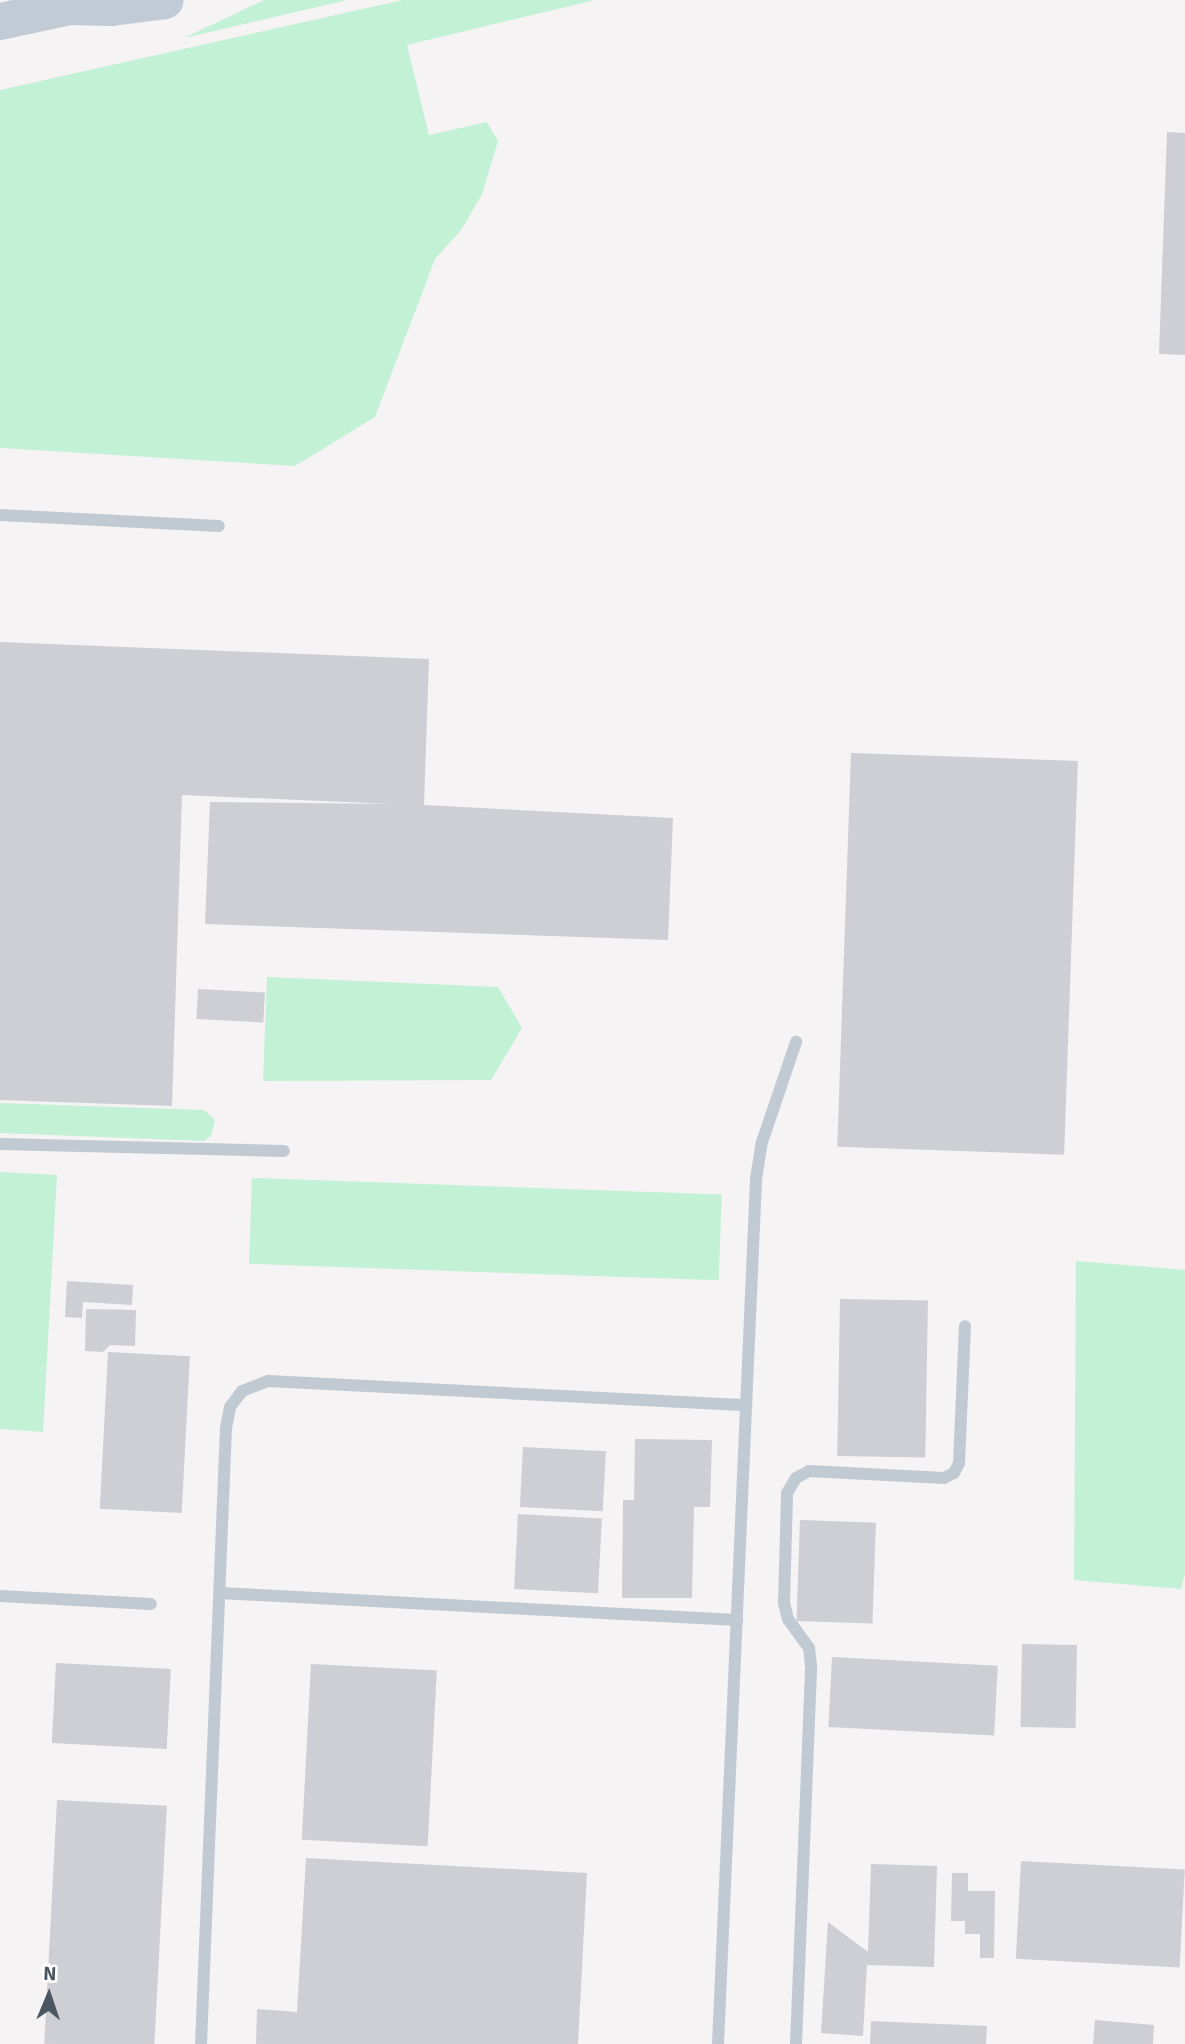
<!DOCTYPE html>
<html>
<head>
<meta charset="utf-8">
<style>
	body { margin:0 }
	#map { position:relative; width:1185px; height:2044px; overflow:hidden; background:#f5f3f3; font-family:Signika,sans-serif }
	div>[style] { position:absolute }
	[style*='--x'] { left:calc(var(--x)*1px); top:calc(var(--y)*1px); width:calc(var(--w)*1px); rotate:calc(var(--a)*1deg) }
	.green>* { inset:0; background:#c3f1d5; transform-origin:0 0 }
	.building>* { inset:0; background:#cdcfd5; transform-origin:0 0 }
	.service>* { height:12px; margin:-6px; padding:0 6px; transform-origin:6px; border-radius:6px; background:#c1cad2 }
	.secondary>* { height:37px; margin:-18.5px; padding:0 18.5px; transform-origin:18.5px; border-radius:18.5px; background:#c1cbd6 }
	span { translate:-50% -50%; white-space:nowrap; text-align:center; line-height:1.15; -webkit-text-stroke:5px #fff; paint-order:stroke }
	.north { position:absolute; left:14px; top:1960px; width:70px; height:70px; -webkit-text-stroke:5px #fff; paint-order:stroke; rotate:2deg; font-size:19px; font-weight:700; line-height:28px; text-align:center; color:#4a5661 }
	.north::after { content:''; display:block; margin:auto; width:24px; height:32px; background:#4a5661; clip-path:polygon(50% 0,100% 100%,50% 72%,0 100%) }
</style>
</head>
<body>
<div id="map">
	<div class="green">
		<div style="clip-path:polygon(264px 0,347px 0,184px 38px)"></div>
		<div style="clip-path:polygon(403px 0,595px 0,407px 45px,429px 135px,487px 122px,498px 141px,482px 194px,462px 229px,435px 259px,375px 417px,295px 466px,0 448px,0 90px)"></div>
		<div style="clip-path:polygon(267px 977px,498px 987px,522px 1028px,491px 1080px,263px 1081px)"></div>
		<div style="clip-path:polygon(0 1103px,204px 1110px,215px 1120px,211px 1136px,204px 1141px,0 1133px)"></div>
		<div style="clip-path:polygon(0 1172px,57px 1175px,43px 1432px,0 1429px)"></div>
		<div style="left:252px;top:1178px;width:470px;height:86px;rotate:2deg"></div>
		<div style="clip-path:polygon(1076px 1261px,1185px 1270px,1185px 1573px,1181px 1589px,1074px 1580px)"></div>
	</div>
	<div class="building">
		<div style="clip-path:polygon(1167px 132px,1185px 133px,1185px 355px,1159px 354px)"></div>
		<div style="clip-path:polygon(0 642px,429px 659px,424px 805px,673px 818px,668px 940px,205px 924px,210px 802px,392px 804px,182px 795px,172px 1106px,0 1100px)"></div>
		<div style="left:851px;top:753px;width:227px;height:394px;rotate:2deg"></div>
		<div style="left:198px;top:989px;width:67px;height:30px;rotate:3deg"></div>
		<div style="clip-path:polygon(67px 1281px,133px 1285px,132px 1305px,83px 1302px,82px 1318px,65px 1317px)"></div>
		<div style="left:840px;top:1299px;width:88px;height:157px;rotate:1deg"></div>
		<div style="clip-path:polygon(86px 1309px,136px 1310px,135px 1346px,110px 1345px,103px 1352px,85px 1351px)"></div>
		<div style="left:108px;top:1352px;width:82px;height:157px;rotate:3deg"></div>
		<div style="clip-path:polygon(635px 1439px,712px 1440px,710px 1507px,694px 1507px,692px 1598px,622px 1598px,623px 1500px,634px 1500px)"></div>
		<div style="left:523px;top:1447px;width:83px;height:60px;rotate:3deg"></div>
		<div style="left:518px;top:1514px;width:84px;height:75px;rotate:3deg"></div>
		<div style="left:800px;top:1520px;width:76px;height:101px;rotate:2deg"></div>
		<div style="left:1022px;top:1644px;width:55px;height:83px;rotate:1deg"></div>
		<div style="left:832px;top:1657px;width:166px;height:70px;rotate:3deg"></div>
		<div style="left:56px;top:1663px;width:115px;height:80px;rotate:3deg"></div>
		<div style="left:311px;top:1664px;width:126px;height:176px;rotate:3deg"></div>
		<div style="left:57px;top:1800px;width:110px;height:244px;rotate:3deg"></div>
		<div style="clip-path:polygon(306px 1858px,587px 1873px,578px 2044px,256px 2044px,257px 2009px,297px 2012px)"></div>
		<div style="left:1021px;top:1861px;width:164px;height:98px;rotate:3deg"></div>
		<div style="clip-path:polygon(871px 1864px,937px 1866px,934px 1967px,867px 1965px,863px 2036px,821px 2033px,828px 1922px,868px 1952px)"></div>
		<div style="clip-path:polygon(952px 1873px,968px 1873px,968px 1891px,995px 1891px,994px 1958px,980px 1958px,980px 1934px,965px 1934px,965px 1921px,951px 1921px)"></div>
		<div style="clip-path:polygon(1095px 2020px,1154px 2025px,1153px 2044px,1093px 2044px)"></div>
		<div style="clip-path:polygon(871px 2021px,987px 2026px,986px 2044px,870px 2044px)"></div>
	</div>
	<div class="service">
		<div style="--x:0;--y:515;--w:219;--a:2.9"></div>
		<div style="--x:0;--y:1144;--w:284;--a:1.4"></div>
		<div style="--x:220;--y:1593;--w:518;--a:2.99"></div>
		<div style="--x:0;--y:1596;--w:151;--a:3"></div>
		<div style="--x:201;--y:2044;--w:617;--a:-87.68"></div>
		<div style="--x:226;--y:1428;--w:21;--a:-79"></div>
		<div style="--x:230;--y:1407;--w:20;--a:-53"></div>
		<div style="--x:242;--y:1391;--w:28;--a:-21"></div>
		<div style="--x:268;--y:1381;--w:479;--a:2.9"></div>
		<div style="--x:718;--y:2044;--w:866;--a:-87.48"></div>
		<div style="--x:756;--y:1179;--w:37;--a:-81"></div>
		<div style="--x:762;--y:1142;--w:106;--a:-71.2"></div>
		<div style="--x:796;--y:2044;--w:378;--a:-87.7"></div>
		<div style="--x:811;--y:1666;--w:18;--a:-96"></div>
		<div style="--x:809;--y:1648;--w:36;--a:-126"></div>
		<div style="--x:788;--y:1619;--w:16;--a:-104"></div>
		<div style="--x:784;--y:1603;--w:110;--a:-88.4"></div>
		<div style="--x:787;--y:1493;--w:17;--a:-59"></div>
		<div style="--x:796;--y:1478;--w:15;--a:-28"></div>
		<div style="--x:809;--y:1471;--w:135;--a:3"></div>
		<div style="--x:944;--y:1478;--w:11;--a:-27"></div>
		<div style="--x:954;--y:1473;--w:11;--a:-63"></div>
		<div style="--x:959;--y:1463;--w:137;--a:-87.5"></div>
	</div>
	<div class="secondary">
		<div style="--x:0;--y:21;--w:71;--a:-12.3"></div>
		<div style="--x:69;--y:6;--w:42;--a:1.4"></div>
		<div style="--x:111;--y:7;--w:54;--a:-7.4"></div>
	</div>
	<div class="north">N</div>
</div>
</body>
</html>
